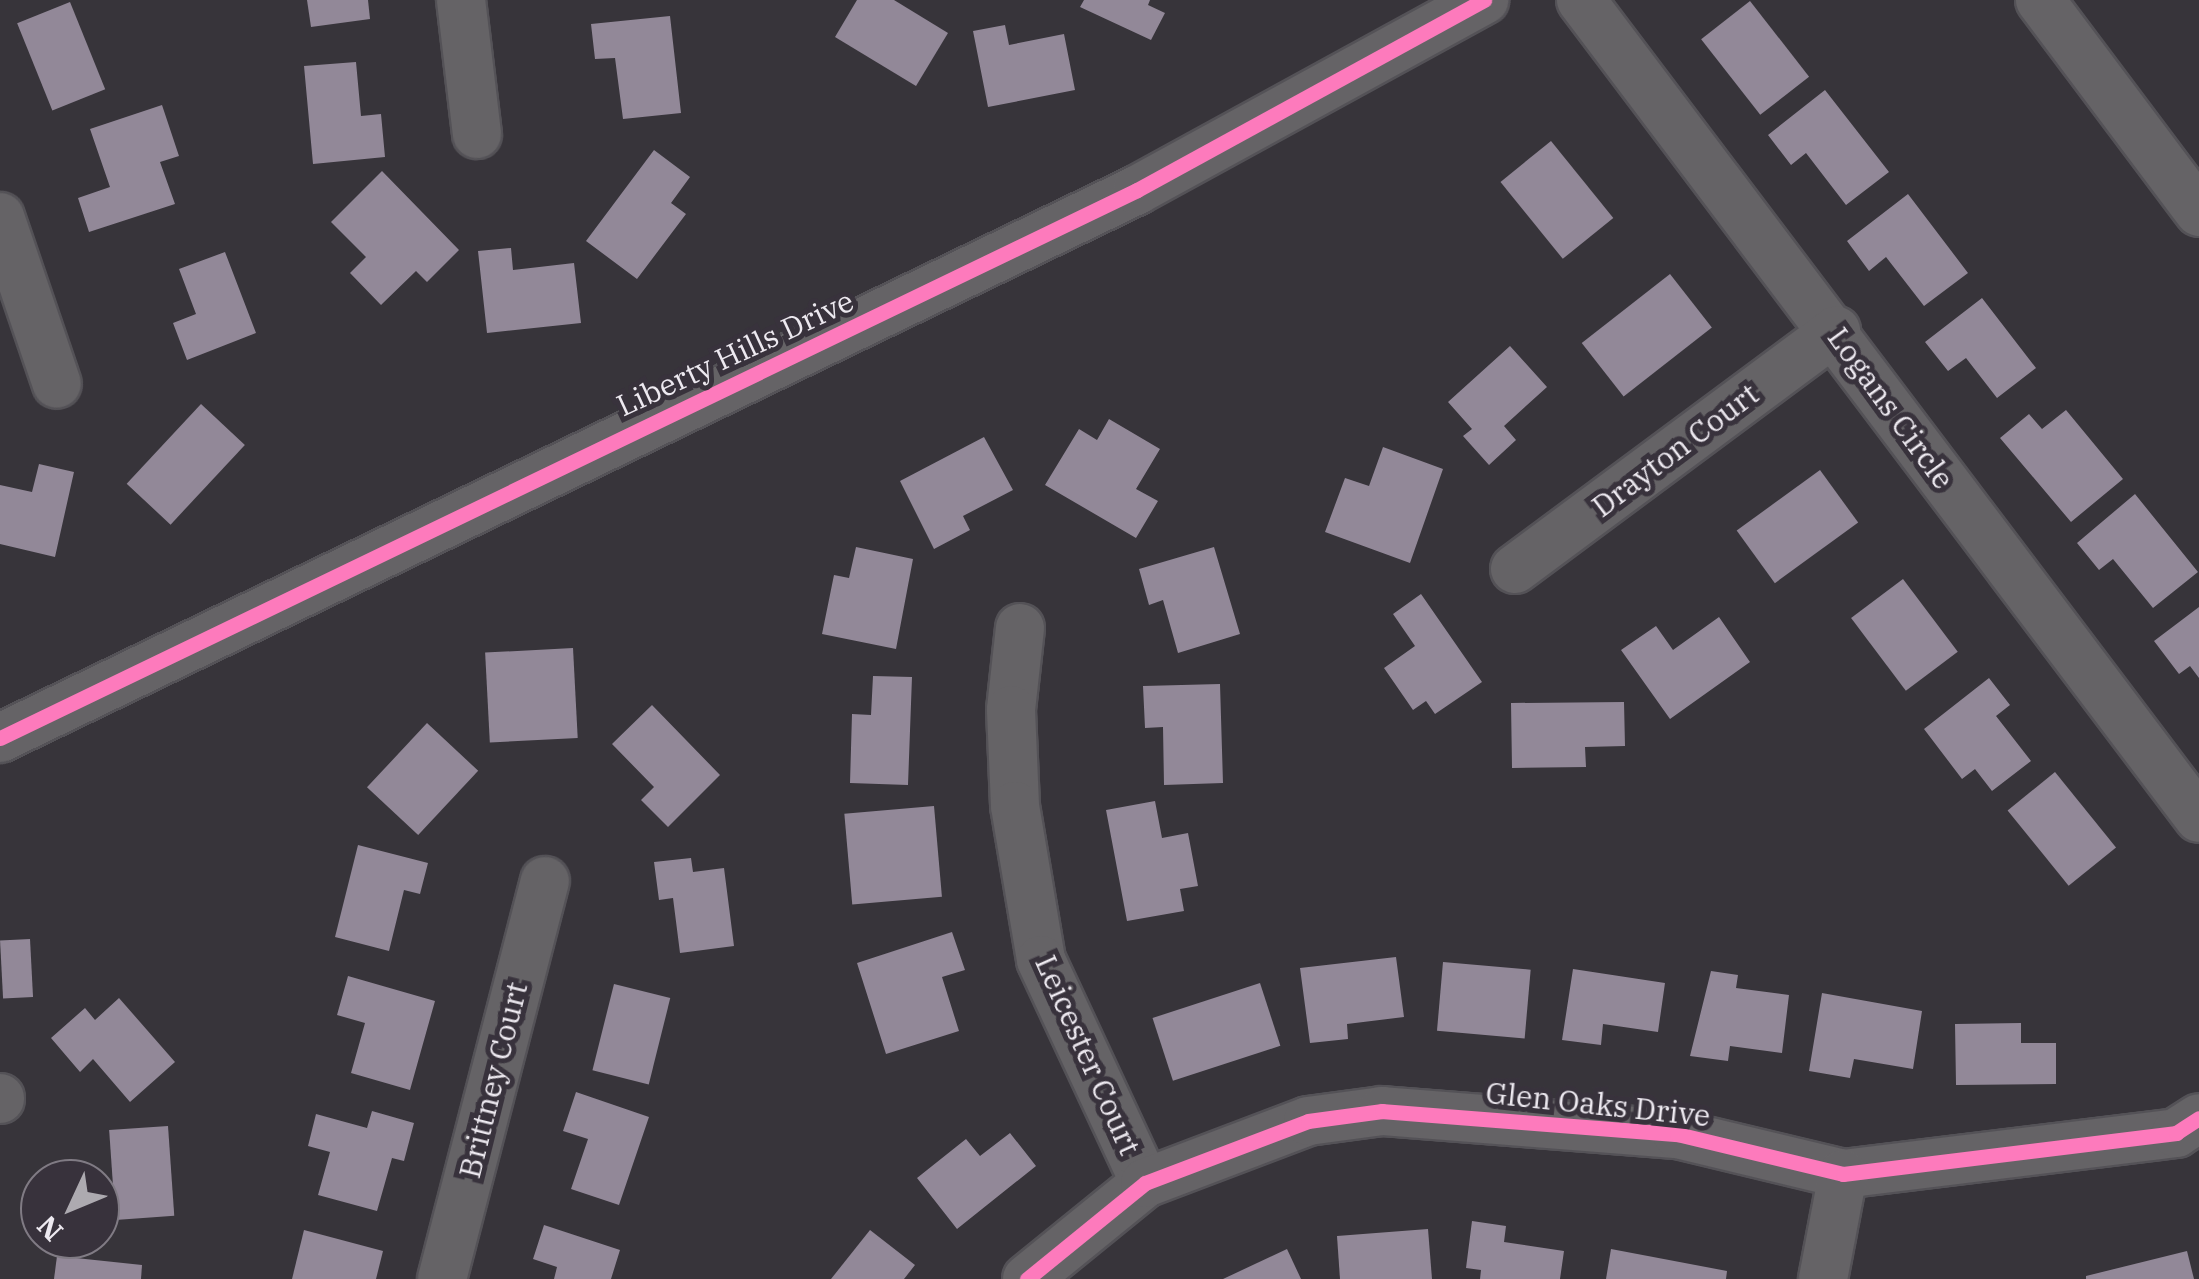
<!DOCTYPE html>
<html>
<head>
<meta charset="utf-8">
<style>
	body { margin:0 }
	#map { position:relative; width:2199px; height:1279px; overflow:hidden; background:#37343a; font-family:"IBM Plex Serif",serif }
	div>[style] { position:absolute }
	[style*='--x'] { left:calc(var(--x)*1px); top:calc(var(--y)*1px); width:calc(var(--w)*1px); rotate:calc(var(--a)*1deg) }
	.building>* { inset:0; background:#928898; transform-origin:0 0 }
	.roads { filter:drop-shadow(2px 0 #545257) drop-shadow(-2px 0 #545257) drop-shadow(0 2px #545257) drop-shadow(0 -2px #545257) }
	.minor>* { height:48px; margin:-24px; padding:0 24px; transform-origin:24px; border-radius:24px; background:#656366 }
	.cycleway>* { height:15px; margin:-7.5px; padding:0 7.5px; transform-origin:7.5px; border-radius:7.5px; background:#fd7abc }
	span { translate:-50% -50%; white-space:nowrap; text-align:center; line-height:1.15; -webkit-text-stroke:10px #38323c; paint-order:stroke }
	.street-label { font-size:30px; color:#ede9f0 }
	.north { position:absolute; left:20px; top:1159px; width:100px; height:100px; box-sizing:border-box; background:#38323c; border:2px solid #807b84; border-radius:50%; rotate:226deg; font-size:28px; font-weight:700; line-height:40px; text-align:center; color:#ede9f0 }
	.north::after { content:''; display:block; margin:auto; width:35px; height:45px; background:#adaab0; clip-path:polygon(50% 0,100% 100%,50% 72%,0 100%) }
</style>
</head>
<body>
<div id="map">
	<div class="building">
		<div style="clip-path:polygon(307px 0,368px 0,370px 19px,311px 27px)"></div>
		<div style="clip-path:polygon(857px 0,894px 0,948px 33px,916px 86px,835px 37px)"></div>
		<div style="clip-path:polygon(1084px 0,1150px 0,1148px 5px,1165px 13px,1151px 40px,1080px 7px)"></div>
		<div style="left:1750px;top:1px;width:96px;height:62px;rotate:52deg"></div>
		<div style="left:70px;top:2px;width:94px;height:57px;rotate:68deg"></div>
		<div style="clip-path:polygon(670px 16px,681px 113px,623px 119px,615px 58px,595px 59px,591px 24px)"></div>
		<div style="clip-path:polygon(1005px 25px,1009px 45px,1064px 34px,1075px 90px,988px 107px,973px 31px)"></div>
		<div style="clip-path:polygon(356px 62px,361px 116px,381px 114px,385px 157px,313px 164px,304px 66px)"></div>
		<div style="clip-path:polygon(1825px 90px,1889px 172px,1846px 205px,1806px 153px,1791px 165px,1768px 135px)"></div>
		<div style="clip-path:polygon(162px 105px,179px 156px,160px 162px,175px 204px,89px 232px,78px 198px,110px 187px,90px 129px)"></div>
		<div style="left:1551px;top:141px;width:99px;height:65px;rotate:51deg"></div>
		<div style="clip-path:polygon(654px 150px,690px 177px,671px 203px,686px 214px,637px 279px,586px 241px)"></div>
		<div style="clip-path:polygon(382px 171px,459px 250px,427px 282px,416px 271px,381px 305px,350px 273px,366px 257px,331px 222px)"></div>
		<div style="clip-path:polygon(1908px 194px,1968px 273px,1924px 306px,1886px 257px,1869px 271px,1847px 241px)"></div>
		<div style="clip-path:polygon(511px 248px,513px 270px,574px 263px,581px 323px,487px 333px,478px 251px)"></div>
		<div style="clip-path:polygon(225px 252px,256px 333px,187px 360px,173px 323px,196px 314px,179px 269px)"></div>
		<div style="left:1670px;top:274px;width:68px;height:112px;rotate:52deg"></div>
		<div style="clip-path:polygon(1982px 298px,2036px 368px,1997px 398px,1966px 358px,1948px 371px,1925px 342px)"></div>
		<div style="clip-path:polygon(1510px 346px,1547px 387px,1504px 426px,1516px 440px,1489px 465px,1463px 436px,1472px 429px,1448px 402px)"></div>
		<div style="left:201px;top:404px;width:60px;height:109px;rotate:43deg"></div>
		<div style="clip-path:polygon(2066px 410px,2123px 479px,2071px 522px,2000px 438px,2029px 414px,2042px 429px)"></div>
		<div style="clip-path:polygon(1109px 419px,1160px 449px,1136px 489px,1158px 501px,1136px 538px,1045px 485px,1079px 429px,1097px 440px)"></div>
		<div style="clip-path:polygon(984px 437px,1013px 490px,963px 516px,970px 530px,934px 549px,900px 481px)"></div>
		<div style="clip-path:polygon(1383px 447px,1443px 469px,1410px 563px,1325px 532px,1345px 478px,1369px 486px)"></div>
		<div style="clip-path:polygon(39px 464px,74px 472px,55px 557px,0 544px,0 485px,32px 492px)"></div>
		<div style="left:1820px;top:470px;width:65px;height:103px;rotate:54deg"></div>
		<div style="clip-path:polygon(2135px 494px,2198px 572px,2153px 608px,2113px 559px,2099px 570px,2077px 543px)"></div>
		<div style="clip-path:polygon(856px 547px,913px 559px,896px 649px,822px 634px,834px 575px,849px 578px)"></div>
		<div style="clip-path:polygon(1214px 547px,1240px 634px,1178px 653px,1163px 600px,1149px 605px,1139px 569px)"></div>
		<div style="left:1903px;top:579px;width:91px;height:65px;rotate:53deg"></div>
		<div style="clip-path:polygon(1421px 594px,1482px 682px,1435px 714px,1426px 701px,1413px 710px,1384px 668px,1415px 646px,1393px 614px)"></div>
		<div style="clip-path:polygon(2199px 607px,2199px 678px,2190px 666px,2179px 674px,2154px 641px)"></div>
		<div style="clip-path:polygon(1719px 617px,1750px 662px,1670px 719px,1621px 650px,1656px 626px,1673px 650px)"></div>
		<div style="left:573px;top:648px;width:90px;height:88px;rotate:87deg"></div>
		<div style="clip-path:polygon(873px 676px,912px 677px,908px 785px,850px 783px,852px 714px,871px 715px)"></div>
		<div style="clip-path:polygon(1989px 678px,2010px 705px,1996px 716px,2031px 761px,1992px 791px,1975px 769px,1962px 779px,1924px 729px)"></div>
		<div style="clip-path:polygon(1220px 684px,1223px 783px,1164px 785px,1163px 727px,1145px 728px,1143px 686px)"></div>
		<div style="clip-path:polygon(1624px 702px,1625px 746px,1585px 747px,1586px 767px,1512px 768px,1511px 703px)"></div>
		<div style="clip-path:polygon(652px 705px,720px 775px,668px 827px,641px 800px,654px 787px,612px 744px)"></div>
		<div style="left:427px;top:723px;width:70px;height:88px;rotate:43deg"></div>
		<div style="left:2055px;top:772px;width:97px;height:61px;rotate:51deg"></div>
		<div style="clip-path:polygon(1155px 801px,1162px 838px,1188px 833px,1198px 886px,1180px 889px,1184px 911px,1127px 921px,1106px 810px)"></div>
		<div style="left:934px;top:806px;width:91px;height:90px;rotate:85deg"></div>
		<div style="clip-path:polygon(358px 845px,428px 863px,420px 894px,404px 890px,389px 951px,335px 937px)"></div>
		<div style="clip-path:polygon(691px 858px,693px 872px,724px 868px,734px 946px,680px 953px,673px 898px,659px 900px,654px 862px)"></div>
		<div style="clip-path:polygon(952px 932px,965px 970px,942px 977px,959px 1031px,886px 1054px,857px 963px)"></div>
		<div style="left:30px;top:939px;width:58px;height:30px;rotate:87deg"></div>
		<div style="clip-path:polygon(1396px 957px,1404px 1017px,1347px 1024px,1348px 1039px,1310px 1043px,1300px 968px)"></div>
		<div style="left:1443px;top:962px;width:88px;height:69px;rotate:5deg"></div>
		<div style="clip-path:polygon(1573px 969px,1665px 983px,1658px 1032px,1603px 1024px,1601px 1045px,1562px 1040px)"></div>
		<div style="clip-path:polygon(1711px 971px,1738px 975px,1736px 988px,1789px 995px,1782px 1053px,1730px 1046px,1728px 1061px,1690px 1056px)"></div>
		<div style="clip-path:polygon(348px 976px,435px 1001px,410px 1090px,351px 1073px,365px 1023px,337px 1015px)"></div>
		<div style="left:1260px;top:983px;width:66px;height:113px;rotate:72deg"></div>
		<div style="left:614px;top:984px;width:58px;height:89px;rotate:14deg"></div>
		<div style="clip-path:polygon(1822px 993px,1922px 1011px,1913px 1069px,1854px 1059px,1850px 1078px,1809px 1071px)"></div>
		<div style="clip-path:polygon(119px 998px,175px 1062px,130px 1102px,93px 1059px,80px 1072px,51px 1038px,85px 1008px,95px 1020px)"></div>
		<div style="clip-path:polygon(2021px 1023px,2021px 1043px,2056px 1043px,2056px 1084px,1956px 1085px,1955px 1024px)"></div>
		<div style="clip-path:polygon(576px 1092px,649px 1117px,619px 1205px,571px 1189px,588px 1139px,563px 1131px)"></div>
		<div style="clip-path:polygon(372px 1111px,414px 1123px,404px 1161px,392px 1158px,377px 1211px,318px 1195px,330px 1152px,308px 1146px,316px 1114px,367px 1128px)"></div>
		<div style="left:168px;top:1126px;width:90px;height:59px;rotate:86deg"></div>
		<div style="clip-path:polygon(1010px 1133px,1036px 1166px,957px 1229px,917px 1178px,966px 1139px,980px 1156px)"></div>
		<div style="clip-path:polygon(1472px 1221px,1506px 1226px,1504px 1242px,1564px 1251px,1560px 1279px,1480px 1279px,1481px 1270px,1466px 1268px)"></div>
		<div style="clip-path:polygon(544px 1225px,620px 1250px,611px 1279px,554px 1279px,557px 1267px,533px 1259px)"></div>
		<div style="clip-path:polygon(1428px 1229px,1432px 1279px,1340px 1279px,1337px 1236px)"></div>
		<div style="clip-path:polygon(304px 1230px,383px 1251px,376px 1279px,292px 1279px)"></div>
		<div style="clip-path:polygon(870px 1230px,915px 1265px,904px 1279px,831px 1279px)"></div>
		<div style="clip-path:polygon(1287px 1249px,1301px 1279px,1223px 1279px)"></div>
		<div style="clip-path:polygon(1611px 1249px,1727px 1271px,1726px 1279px,1606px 1279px)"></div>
		<div style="clip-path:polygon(2187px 1251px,2194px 1279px,2086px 1279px,2086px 1276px)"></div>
		<div style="clip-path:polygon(57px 1256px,142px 1265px,141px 1279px,54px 1279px)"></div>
	</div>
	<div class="roads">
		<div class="minor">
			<div style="--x:461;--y:0;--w:135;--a:83.2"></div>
			<div style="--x:1581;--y:0;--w:1025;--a:52.93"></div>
			<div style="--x:2040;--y:0;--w:265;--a:53.1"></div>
			<div style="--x:0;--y:217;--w:176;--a:71.2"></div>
			<div style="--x:1515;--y:569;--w:400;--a:-36.6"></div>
			<div style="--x:1020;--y:628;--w:82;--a:96.3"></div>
			<div style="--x:1011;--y:710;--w:96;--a:87.6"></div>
			<div style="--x:1015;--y:806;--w:156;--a:80.4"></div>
			<div style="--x:1041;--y:960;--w:246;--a:65"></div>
			<div style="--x:0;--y:738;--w:1262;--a:-25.73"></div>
			<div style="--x:1137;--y:190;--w:396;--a:-28.7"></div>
			<div style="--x:0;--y:1099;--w:1;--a:-90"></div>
			<div style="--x:442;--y:1279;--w:411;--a:-75.5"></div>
			<div style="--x:1027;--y:1279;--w:152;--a:-39.1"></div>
			<div style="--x:1145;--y:1183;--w:174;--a:-20.8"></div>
			<div style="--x:1308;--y:1121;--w:75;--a:-7.7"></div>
			<div style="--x:1382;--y:1111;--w:296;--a:4.5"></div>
			<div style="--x:1677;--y:1134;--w:171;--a:13.5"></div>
			<div style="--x:1843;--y:1174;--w:336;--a:-7"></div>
			<div style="--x:2176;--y:1133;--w:27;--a:-33"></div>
			<div style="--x:1823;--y:1279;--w:107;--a:-79.2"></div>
		</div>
	</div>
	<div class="cycleway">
		<div style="--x:0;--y:738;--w:1262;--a:-25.73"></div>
		<div style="--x:1137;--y:190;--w:396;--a:-28.7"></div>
		<div style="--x:1027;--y:1279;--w:152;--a:-39.1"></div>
		<div style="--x:1145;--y:1183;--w:174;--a:-20.8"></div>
		<div style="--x:1308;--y:1121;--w:75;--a:-7.7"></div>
		<div style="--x:1382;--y:1111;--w:296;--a:4.5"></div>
		<div style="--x:1677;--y:1134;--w:171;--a:13.5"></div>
		<div style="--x:1843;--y:1174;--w:336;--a:-7"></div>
		<div style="--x:2176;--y:1133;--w:27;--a:-33"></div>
	</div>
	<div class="street-label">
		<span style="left:735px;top:353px;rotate:-25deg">Liberty Hills Drive</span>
		<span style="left:1891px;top:408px;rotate:54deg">Logans Circle</span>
		<span style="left:1675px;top:450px;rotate:-37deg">Drayton Court</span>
		<span style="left:1088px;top:1055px;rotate:66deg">Leicester Court</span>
		<span style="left:493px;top:1080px;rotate:-76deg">Brittney Court</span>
		<span style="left:1598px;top:1104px;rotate:6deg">Glen Oaks Drive</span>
	</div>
	<div class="north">N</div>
</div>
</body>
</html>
